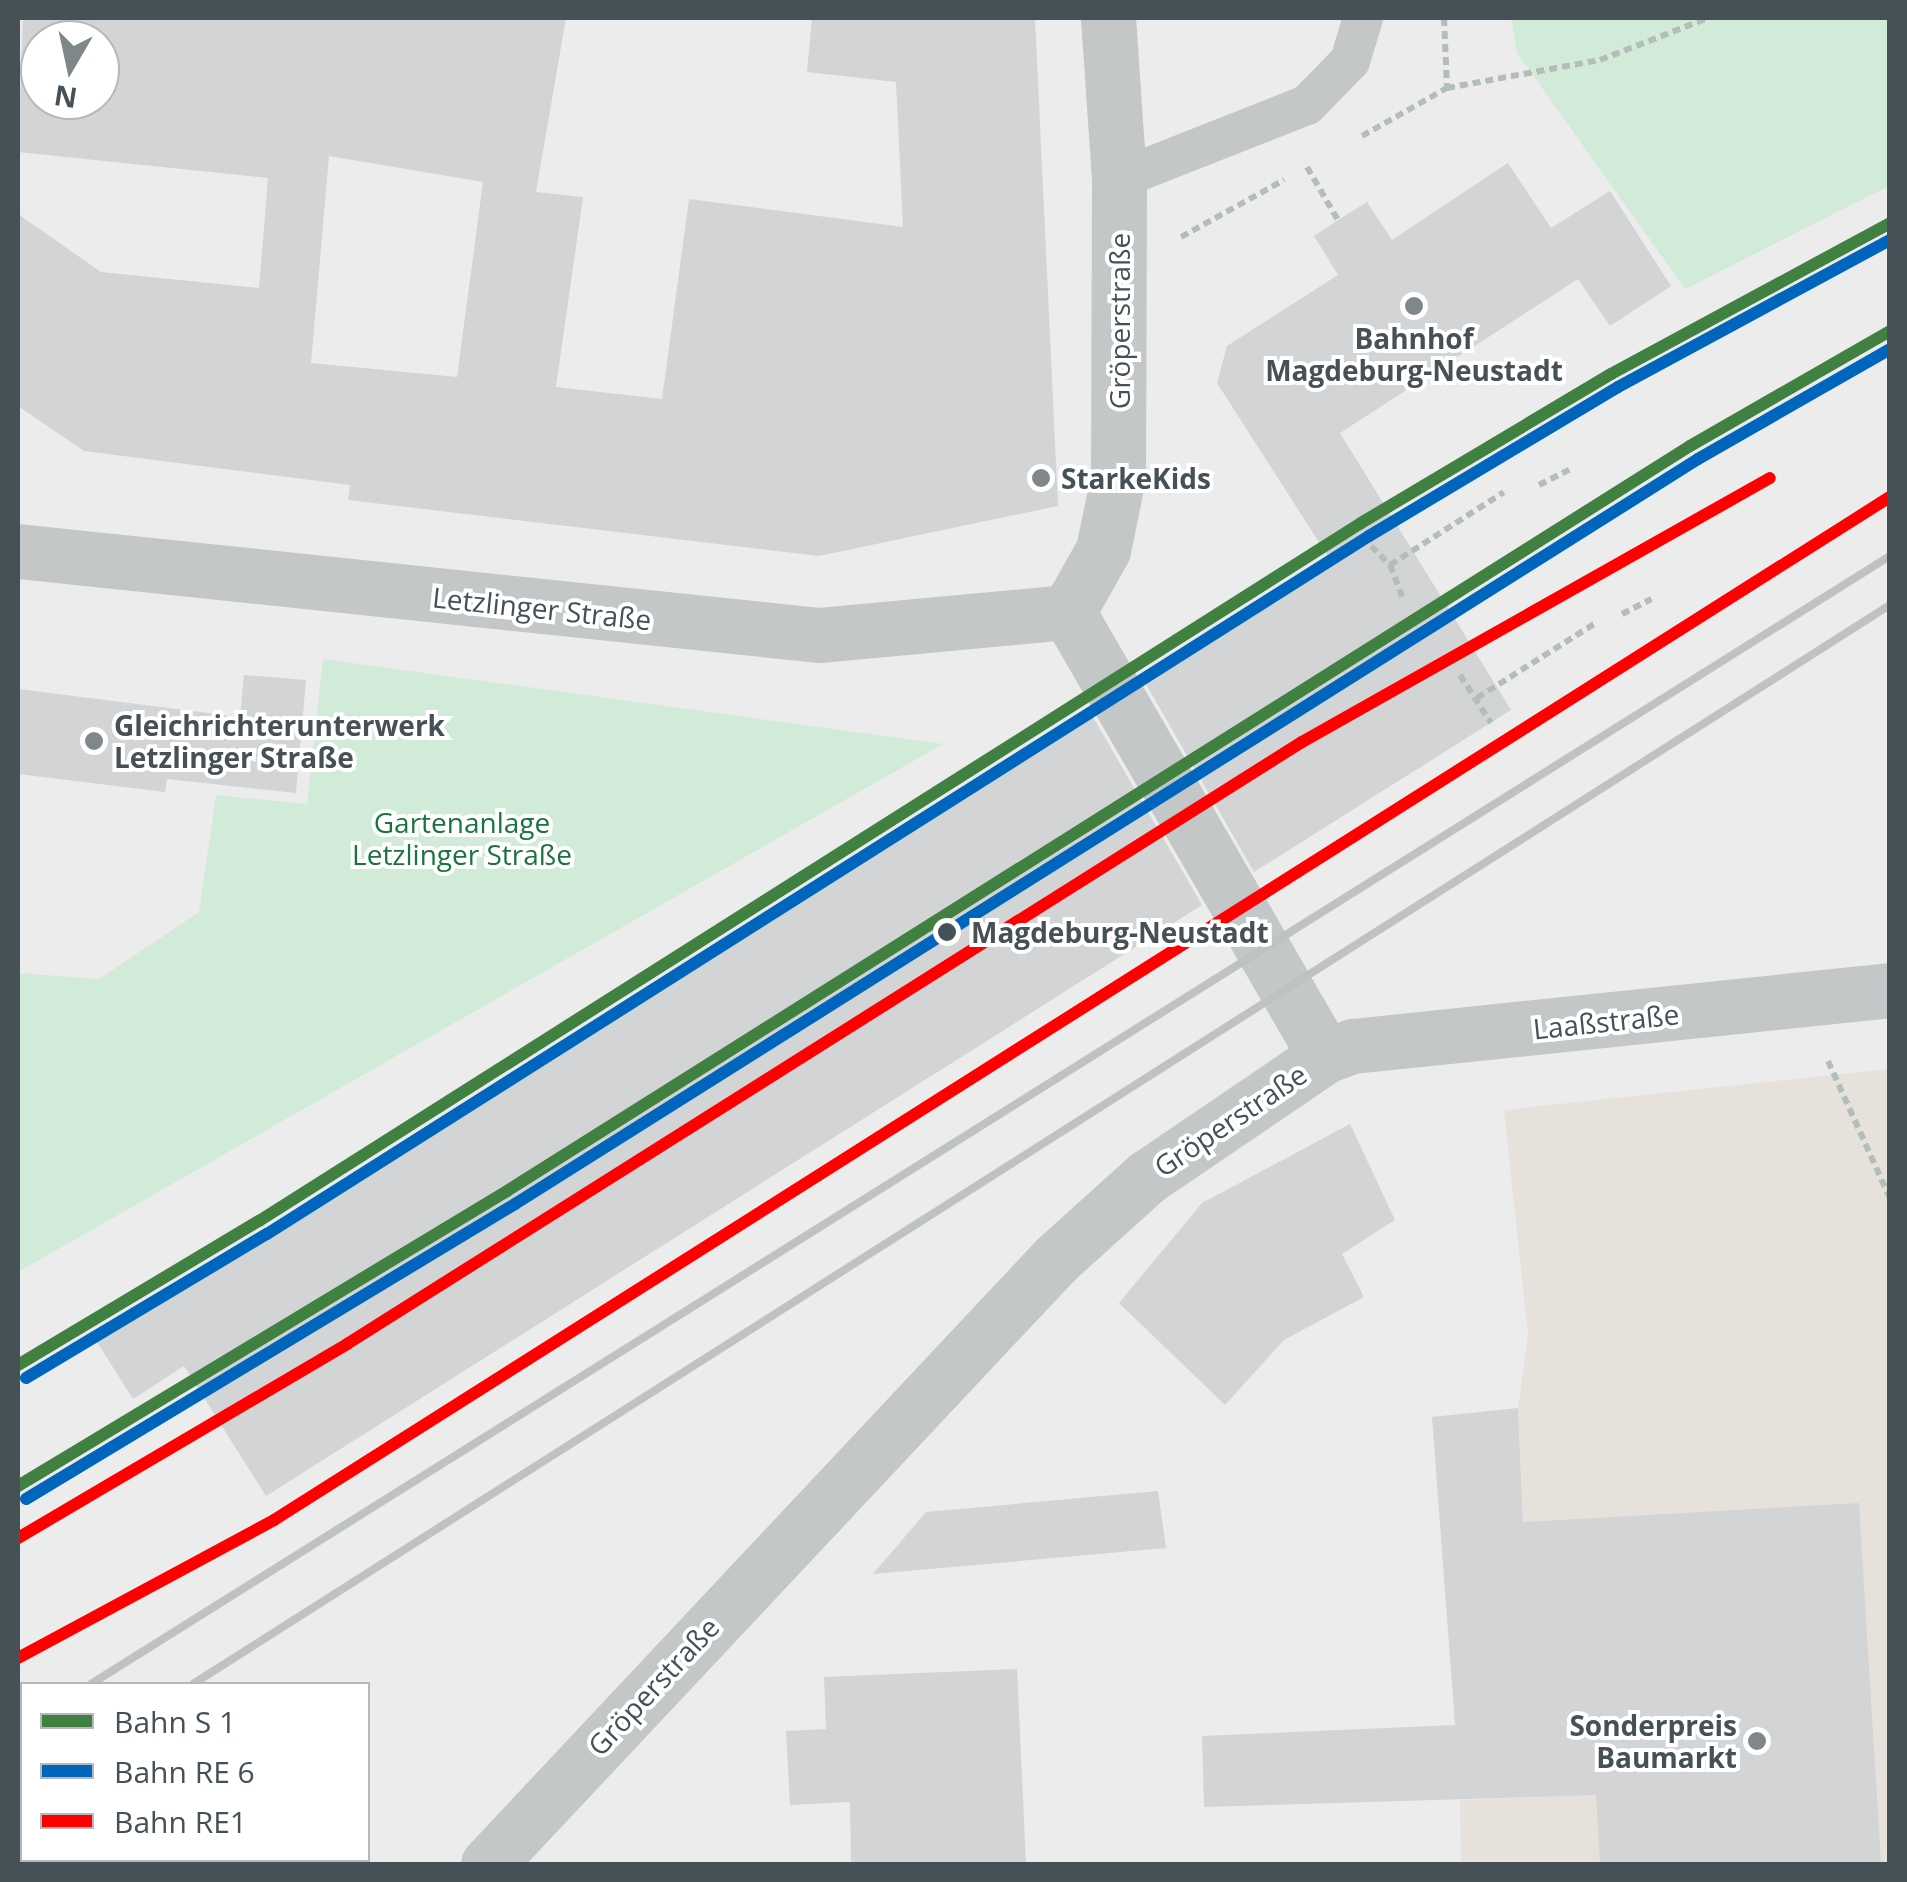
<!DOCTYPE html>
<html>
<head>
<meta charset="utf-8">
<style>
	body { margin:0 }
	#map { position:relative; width:1907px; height:1882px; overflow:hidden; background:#edecec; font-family:"Open Sans",sans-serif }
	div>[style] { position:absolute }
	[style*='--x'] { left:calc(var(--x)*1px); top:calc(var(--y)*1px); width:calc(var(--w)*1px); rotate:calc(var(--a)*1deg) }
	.commercial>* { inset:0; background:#e6e2db }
	.green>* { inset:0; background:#d1ebd8 }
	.building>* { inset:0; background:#d3d4d5 }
	.path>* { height:6px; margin-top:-3px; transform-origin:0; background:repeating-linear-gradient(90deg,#b3beba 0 8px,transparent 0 13px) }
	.service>* { height:40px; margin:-20px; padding:0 20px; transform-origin:20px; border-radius:20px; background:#c3c7c8 }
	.minor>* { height:55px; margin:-27.5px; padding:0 27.5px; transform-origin:27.5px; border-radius:27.5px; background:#c3c7c8 }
	.rail>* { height:8px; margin:-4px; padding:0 4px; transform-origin:4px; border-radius:4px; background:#bfc2c3 }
	.rail-1>* { height:12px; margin:-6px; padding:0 6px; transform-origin:6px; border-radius:6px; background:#408040 }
	.rail-2>* { height:12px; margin:-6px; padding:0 6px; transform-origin:6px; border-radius:6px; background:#0065bd }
	.rail-3>* { height:12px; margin:-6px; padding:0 6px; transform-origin:6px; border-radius:6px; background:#f00 }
	.dots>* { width:28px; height:28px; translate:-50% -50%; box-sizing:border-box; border:5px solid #fff; border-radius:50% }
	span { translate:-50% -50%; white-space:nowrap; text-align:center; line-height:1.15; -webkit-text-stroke:8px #fff; paint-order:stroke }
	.street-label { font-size:28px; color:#455057 }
	.poi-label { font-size:28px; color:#455057; font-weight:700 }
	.left { translate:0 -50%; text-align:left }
	.right { translate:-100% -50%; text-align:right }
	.park-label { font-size:28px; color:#1a743e }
	.stop-label { font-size:28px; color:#455057; font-weight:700 }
	.frame { position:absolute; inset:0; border:20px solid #455057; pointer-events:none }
	.legend { position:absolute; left:20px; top:1682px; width:350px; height:180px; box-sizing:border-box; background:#fff; border:2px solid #b5b9bc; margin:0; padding:12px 18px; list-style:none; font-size:30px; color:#455057 }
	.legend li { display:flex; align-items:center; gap:20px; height:50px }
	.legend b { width:50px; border:2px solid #b5b9bc }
	.north { position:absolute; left:20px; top:20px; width:100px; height:100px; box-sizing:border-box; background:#fff; border:2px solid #b5b9bc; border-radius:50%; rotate:189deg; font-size:28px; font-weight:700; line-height:40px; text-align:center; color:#455057 }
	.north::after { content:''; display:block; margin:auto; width:35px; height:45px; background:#80878b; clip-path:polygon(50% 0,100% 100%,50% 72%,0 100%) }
</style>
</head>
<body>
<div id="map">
	<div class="commercial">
		<div style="clip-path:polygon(1889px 1069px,1889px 1864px,1461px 1864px,1460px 1800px,1536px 1797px,1518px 1408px,1528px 1335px,1504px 1110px)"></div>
	</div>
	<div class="green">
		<div style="clip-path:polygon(1511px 18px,1889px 18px,1889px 186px,1685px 289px,1517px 53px)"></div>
		<div style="clip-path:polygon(323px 659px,943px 744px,18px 1272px,18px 973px,99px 979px,199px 912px,216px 795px,307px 804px)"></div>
	</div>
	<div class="building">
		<div style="clip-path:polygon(evenodd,23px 18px,566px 18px,536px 192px,583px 197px,556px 387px,662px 399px,689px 199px,903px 227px,896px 82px,807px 72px,812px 18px,1035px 18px,1058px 506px,819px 556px,348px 500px,350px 485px,84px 451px,18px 406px,18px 214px,101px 272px,259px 288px,268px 178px,18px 152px,23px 18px,40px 40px,100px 40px,100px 100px,40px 100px,40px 40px,23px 18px,329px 156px,483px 182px,457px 377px,311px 363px,329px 156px)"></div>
		<div style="clip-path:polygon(1508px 163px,1551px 228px,1610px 191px,1671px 286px,1610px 326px,1578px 279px,1340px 433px,1511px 710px,1254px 872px,1143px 679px,1331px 561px,1217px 383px,1227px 346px,1338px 275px,1314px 236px,1338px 220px,1367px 202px,1392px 240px)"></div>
		<div style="clip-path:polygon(244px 675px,306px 680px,296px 793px,167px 779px,165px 792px,18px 774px,18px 689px,240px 717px)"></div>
		<div style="clip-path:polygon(1090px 712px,1202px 905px,266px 1496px,184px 1366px,133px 1399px,95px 1339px)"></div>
		<div style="clip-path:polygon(1350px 1124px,1395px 1220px,1342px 1254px,1364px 1297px,1284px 1340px,1225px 1405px,1119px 1303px,1202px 1203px)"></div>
		<div style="clip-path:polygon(1518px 1408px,1523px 1522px,1859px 1503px,1881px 1864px,1600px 1864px,1596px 1795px,1204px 1807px,1202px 1736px,1455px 1725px,1432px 1417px)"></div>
		<div style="clip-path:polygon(1158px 1491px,1166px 1548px,873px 1574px,926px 1512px)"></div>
		<div style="clip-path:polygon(1017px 1669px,1026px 1864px,851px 1864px,850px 1802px,790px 1805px,786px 1731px,826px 1729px,824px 1677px)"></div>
	</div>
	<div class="path">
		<div style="--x:1444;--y:18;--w:70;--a:87.5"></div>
		<div style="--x:1362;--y:136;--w:98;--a:-29.5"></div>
		<div style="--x:1447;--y:88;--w:156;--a:-10.4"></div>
		<div style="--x:1600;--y:60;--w:116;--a:-21.3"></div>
		<div style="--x:1307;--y:167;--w:61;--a:59.7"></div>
		<div style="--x:1181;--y:237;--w:118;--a:-29"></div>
		<div style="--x:1539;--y:485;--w:34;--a:-27"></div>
		<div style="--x:1371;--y:546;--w:27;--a:45"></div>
		<div style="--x:1390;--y:565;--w:34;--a:69"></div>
		<div style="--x:1390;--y:565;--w:135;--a:-32.6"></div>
		<div style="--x:1622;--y:614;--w:33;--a:-27"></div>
		<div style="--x:1460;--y:675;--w:57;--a:57.1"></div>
		<div style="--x:1477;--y:698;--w:142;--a:-32.3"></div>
		<div style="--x:1828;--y:1061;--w:150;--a:65.7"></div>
	</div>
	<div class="service">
		<div style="--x:1119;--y:179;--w:202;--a:-21.5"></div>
		<div style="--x:1307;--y:105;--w:62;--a:-45.7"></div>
		<div style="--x:1350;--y:61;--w:45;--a:-73.2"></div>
	</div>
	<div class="minor">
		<div style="--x:18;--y:551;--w:805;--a:5.99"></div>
		<div style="--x:819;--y:635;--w:250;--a:-5.3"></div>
		<div style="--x:1068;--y:612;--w:71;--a:-60.6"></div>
		<div style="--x:1103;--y:550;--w:75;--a:-78.4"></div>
		<div style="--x:1118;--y:477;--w:298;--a:-89.8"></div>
		<div style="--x:1119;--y:179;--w:161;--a:-93.9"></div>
		<div style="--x:1068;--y:612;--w:513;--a:59.94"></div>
		<div style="--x:488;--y:1864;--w:828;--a:-46.81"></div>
		<div style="--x:1055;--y:1260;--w:124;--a:-42.1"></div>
		<div style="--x:1147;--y:1177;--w:215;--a:-34.2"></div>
		<div style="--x:1325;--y:1056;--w:30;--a:-20"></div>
		<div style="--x:1353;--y:1046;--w:540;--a:-5.95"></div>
	</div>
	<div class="rail">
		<div style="--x:91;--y:1684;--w:2123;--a:-32.09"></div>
		<div style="--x:193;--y:1684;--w:2011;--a:-32.45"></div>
		<div style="--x:18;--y:1729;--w:5;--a:-37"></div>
		<div style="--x:18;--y:1790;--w:5;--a:-37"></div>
	</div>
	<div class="rail-1">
		<div style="--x:18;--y:1365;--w:281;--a:-30.9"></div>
		<div style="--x:259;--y:1221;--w:1304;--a:-32.35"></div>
		<div style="--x:1361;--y:523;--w:291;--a:-30.8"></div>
		<div style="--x:1611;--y:374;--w:317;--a:-28.4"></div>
		<div style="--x:18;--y:1486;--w:571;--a:-31.1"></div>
		<div style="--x:507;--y:1191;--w:1398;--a:-32.2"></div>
		<div style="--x:1690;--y:446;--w:231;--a:-29.9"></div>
	</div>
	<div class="rail-2">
		<div style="--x:26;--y:1378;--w:281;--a:-30.9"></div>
		<div style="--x:267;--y:1234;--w:1304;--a:-32.35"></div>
		<div style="--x:1369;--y:536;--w:290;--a:-30.9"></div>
		<div style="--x:1618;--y:387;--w:309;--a:-28.4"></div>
		<div style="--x:26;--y:1499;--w:571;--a:-31.1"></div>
		<div style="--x:515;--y:1204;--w:1398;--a:-32.2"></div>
		<div style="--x:1698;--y:459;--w:221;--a:-29.8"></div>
	</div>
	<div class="rail-3">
		<div style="--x:18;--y:1538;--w:382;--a:-30.5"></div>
		<div style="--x:347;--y:1344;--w:1129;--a:-32.23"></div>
		<div style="--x:1302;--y:742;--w:537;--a:-29.43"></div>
		<div style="--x:18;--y:1658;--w:291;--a:-28.3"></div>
		<div style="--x:274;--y:1520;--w:1913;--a:-32.34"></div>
	</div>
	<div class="dots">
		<div style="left:1414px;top:306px;background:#80878b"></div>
		<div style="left:1041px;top:478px;background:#80878b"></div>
		<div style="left:94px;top:741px;background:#80878b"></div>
		<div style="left:947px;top:932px;background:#455057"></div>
		<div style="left:1757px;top:1741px;background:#80878b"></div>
	</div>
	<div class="street-label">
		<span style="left:1119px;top:321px;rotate:-90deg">Gröperstraße</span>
		<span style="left:542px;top:608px;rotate:6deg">Letzlinger Straße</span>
		<span style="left:1606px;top:1021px;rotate:-6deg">Laaßstraße</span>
		<span style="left:1230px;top:1120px;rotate:-34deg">Gröperstraße</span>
		<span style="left:653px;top:1686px;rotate:-47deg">Gröperstraße</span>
	</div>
	<div class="poi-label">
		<span style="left:1414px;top:354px">Bahnhof<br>Magdeburg-Neustadt</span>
		<span class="left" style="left:1061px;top:478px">StarkeKids</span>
		<span class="left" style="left:114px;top:741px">Gleichrichterunterwerk<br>Letzlinger Straße</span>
		<span class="right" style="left:1737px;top:1741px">Sonderpreis<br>Baumarkt</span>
	</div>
	<div class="park-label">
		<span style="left:462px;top:838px">Gartenanlage<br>Letzlinger Straße</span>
	</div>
	<div class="stop-label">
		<span class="left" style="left:971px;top:932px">Magdeburg-Neustadt</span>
	</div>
	<div class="frame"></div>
	<ul class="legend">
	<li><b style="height:12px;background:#408040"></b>Bahn S 1</li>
	<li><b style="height:12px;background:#0065bd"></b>Bahn RE 6</li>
	<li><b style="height:12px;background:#f00"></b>Bahn RE1</li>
	</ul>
	<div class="north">N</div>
</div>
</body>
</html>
